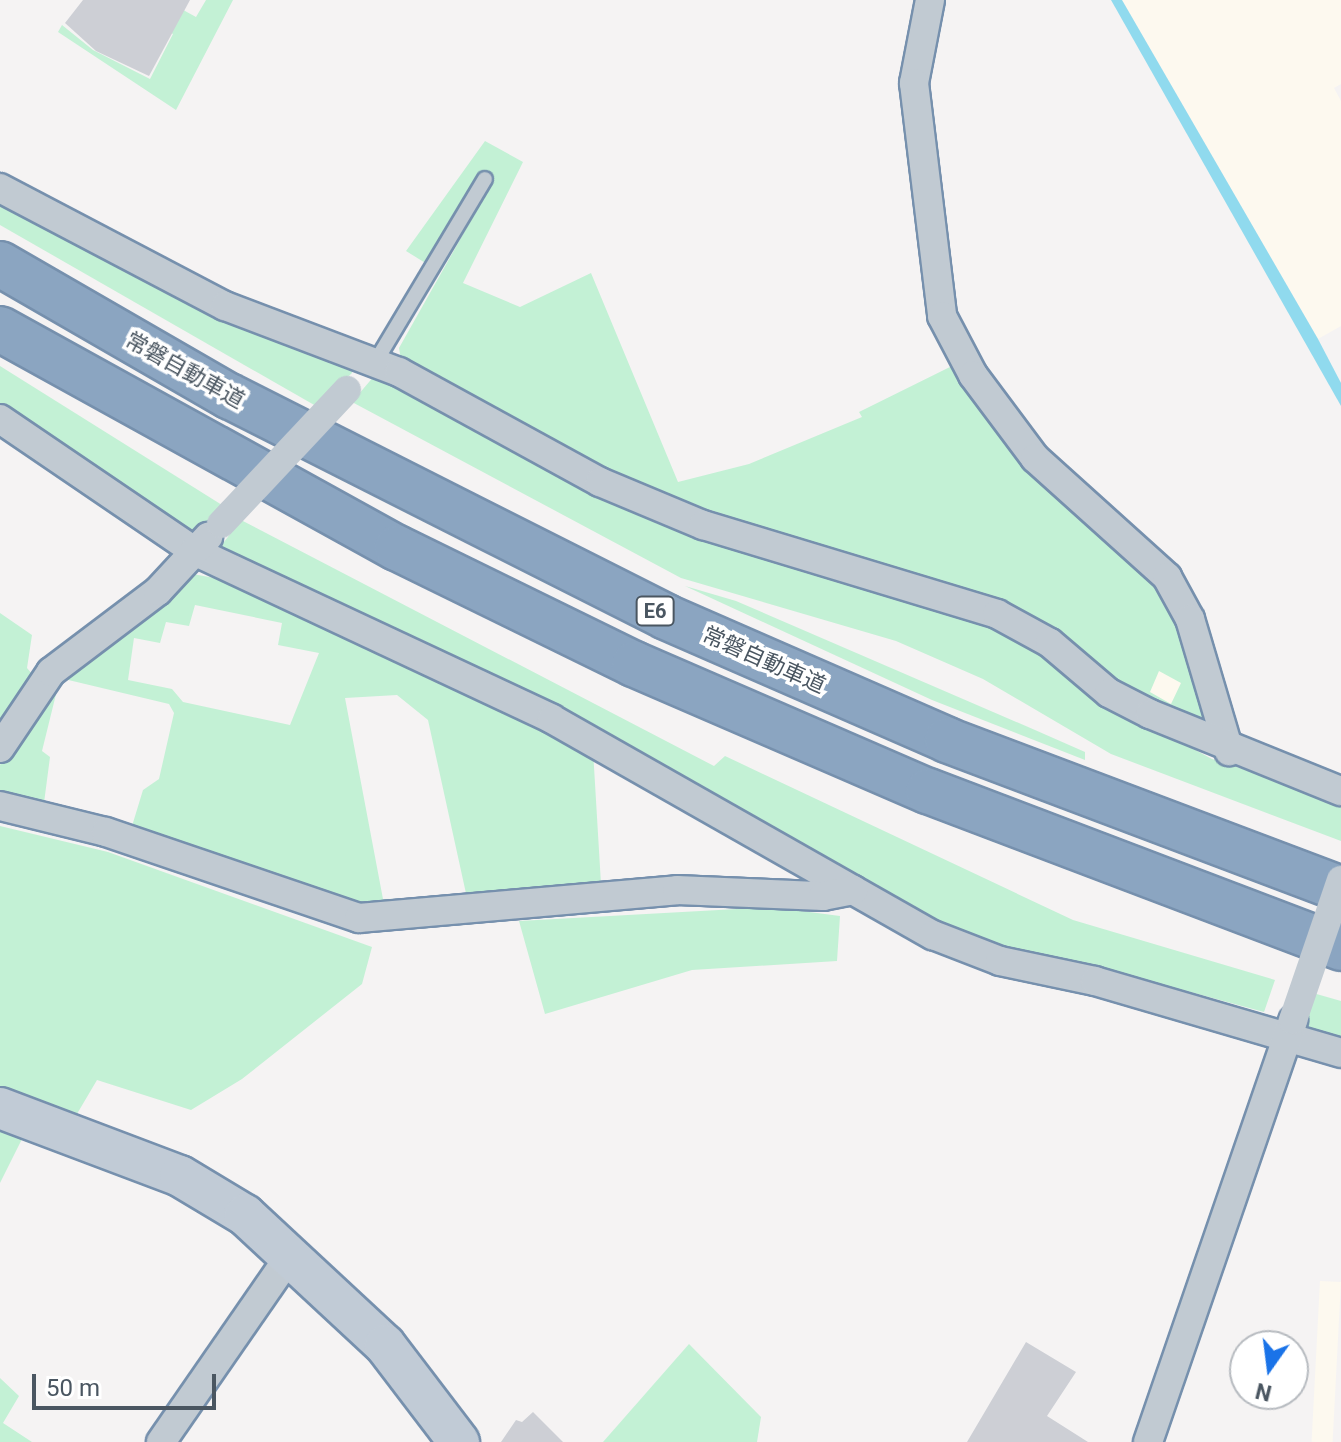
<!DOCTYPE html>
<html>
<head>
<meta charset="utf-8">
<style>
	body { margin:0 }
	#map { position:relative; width:1341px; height:1442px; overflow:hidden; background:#f5f3f3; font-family:Roboto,"Noto Sans JP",sans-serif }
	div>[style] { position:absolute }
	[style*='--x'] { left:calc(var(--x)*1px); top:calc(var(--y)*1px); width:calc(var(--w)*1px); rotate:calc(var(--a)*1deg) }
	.commercial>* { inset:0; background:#fdf9ef; transform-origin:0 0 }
	.green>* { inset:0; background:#c3f1d5 }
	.water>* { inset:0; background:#90daee }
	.building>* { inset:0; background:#cdcfd5 }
	.roads { filter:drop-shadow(2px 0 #7690ad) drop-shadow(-2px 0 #7690ad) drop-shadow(0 2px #7690ad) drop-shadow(0 -2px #7690ad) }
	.lane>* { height:14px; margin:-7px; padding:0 7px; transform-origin:7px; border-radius:7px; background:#c1cad2 }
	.street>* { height:28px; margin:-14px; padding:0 14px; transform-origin:14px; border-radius:14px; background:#c1cad2 }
	.secondary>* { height:40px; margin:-20px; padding:0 20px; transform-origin:20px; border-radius:20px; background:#c1cbd6 }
	.highway>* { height:44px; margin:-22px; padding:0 22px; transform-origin:22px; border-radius:22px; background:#8ba5c1 }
	.street-bridge>* { height:28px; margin:-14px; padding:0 14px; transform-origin:14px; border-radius:14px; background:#c1cad2 }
	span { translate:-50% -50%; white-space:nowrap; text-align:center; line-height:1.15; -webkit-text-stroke:7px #fff; paint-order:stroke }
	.shield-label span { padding:2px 6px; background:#fff; border:2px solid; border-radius:6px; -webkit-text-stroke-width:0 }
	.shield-label { font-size:20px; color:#4a5661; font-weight:700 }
	.street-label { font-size:22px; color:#4a5661 }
	.north { position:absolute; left:1229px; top:1330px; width:80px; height:80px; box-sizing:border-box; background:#fff; border:2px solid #b7bbc0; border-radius:50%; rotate:194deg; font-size:22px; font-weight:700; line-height:32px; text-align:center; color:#4a5661 }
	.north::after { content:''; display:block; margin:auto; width:28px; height:36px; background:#1a73e8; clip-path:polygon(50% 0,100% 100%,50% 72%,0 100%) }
	.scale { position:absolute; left:32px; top:1374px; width:184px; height:36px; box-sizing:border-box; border:4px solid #4a5661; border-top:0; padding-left:10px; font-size:24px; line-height:28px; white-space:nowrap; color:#4a5661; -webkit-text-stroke:6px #fff; paint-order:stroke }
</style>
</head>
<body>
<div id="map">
	<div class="commercial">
		<div style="clip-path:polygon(1122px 0,1341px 0,1341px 84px,1334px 88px,1341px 101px,1341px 326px,1318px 339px)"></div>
		<div style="clip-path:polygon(1154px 662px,1200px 683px,1213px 731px,1144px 699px)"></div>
		<div style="left:1320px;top:1281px;width:21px;height:161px;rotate:3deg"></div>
	</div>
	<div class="green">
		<div style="clip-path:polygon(165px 0,196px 17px,206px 0,233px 0,176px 110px,58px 32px,62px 25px,93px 50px,150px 79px,173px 34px,142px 17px)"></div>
		<div style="clip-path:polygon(evenodd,485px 141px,523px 162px,463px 283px,520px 307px,591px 273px,678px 482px,749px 464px,862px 417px,859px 412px,956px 364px,1174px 605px,1213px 731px,875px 564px,609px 477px,401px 360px,399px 348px,493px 181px,479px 174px,427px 264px,406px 251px,485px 141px,1159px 671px,1181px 683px,1171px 704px,1150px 692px,1159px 671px)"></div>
		<div style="clip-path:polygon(0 198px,351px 363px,352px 373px,316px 406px,0 225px)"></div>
		<div style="clip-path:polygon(0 366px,222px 505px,198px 535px,188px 535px,0 403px)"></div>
		<div style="clip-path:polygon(375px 375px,607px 493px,975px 618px,1038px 649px,1105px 701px,1212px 759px,1341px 801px,1341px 841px,1111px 754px,983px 679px,896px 641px,681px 578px,352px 402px)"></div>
		<div style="clip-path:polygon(241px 520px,714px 766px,725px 756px,1073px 920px,1275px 980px,1264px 1012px,1124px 974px,1008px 951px,933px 921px,599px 727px,418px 638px,217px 551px)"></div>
		<div style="clip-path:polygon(evenodd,187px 573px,226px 580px,593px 750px,601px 884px,355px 905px,132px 826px,143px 790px,159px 779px,174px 713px,169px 704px,60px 678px,42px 751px,50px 757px,44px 803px,0 793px,0 765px,59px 678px,187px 573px,195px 605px,282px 623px,278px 645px,319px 653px,290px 725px,183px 702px,172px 689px,128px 680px,134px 638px,160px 643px,166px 622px,189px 626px,195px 605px,187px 573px,397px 695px,428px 720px,467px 898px,383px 899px,345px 698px,397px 695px)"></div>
		<div style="clip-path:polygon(685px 586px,736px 601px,1035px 730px,1085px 752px,1085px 760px,932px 700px)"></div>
		<div style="clip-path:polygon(0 613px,32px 635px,27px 668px,33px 675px,0 723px)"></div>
		<div style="clip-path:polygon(0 826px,108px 852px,372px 947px,362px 984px,242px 1079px,191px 1110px,97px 1080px,74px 1119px,0 1092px)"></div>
		<div style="clip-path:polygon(771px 907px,840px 916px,837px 961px,692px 970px,545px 1014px,519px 921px)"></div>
		<div style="clip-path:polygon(1313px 993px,1341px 1001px,1341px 1043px,1311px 1034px,1303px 1025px)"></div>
		<div style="clip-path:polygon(0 1127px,23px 1137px,0 1183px)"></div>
		<div style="clip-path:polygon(689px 1344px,761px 1417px,757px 1442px,603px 1442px)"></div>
		<div style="clip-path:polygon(0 1378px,19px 1396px,3px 1423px,32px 1442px,0 1442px)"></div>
	</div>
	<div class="water">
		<div style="clip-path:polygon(1111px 0,1122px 0,1318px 339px,1341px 383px,1341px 406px)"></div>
	</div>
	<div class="building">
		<div style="clip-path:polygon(83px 0,190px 0,149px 76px,96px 51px,65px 23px)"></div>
		<div style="clip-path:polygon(1026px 1342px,1076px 1372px,1047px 1416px,1088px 1442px,967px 1442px)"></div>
		<div style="clip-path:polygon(533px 1412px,563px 1442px,501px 1442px,516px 1420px,522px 1422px)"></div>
	</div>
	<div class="roads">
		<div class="lane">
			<div style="--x:376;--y:361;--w:212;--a:-59.1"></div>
		</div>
		<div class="street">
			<div style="--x:930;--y:0;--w:85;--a:100.9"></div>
			<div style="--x:914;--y:83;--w:235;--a:83.1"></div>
			<div style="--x:942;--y:316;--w:67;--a:62.3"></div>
			<div style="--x:973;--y:375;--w:104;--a:53.2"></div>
			<div style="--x:1035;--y:458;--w:178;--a:42"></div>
			<div style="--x:1167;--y:577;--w:48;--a:61.3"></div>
			<div style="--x:1190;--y:619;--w:138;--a:73.5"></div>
			<div style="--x:0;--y:188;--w:254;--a:27.7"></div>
			<div style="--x:225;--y:306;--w:186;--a:20.8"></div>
			<div style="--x:399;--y:372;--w:229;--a:28.7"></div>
			<div style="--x:600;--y:482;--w:112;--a:22.7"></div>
			<div style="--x:703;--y:525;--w:307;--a:16.8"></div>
			<div style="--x:997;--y:614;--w:60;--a:28.7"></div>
			<div style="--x:1050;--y:643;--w:77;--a:40.3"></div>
			<div style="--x:1109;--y:693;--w:46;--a:27.1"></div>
			<div style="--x:1150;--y:714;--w:206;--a:22"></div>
			<div style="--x:0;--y:419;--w:235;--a:34.2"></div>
			<div style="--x:194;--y:551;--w:395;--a:25.1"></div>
			<div style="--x:552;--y:719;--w:438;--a:29.6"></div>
			<div style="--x:933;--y:935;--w:72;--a:21.2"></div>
			<div style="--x:1000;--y:961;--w:97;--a:11.9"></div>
			<div style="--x:1095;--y:981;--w:256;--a:16.3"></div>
			<div style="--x:0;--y:748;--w:92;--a:-56.1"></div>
			<div style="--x:51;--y:672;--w:134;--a:-37.1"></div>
			<div style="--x:158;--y:591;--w:74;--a:-47.2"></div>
			<div style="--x:0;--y:806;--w:109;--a:13.8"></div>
			<div style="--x:106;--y:832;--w:267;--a:18.8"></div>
			<div style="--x:359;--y:918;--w:319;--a:-5"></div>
			<div style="--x:677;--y:890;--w:146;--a:2.4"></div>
			<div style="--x:823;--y:896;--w:31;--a:-11"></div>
			<div style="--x:161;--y:1442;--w:229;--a:-55.3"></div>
			<div style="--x:1148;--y:1442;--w:446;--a:-71"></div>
		</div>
		<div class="secondary">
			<div style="--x:0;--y:1108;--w:192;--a:20.7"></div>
			<div style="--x:180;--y:1176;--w:76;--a:31"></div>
			<div style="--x:245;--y:1215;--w:191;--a:42.9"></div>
			<div style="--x:385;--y:1345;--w:122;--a:52.7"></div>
		</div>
		<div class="highway">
			<div style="--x:0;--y:264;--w:264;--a:30"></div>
			<div style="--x:229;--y:396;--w:490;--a:26.8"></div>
			<div style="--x:666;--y:617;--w:307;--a:23.6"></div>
			<div style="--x:947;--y:740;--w:421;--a:20.7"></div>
			<div style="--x:0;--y:329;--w:453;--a:28.9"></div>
			<div style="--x:397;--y:548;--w:264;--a:26.1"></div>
			<div style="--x:634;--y:664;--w:320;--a:23.4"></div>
			<div style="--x:928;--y:791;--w:442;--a:20.8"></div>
		</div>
	</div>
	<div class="street-bridge">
		<div style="--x:221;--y:524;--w:184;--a:-46.8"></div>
		<div style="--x:1293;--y:1020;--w:148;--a:-71.1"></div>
	</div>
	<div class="shield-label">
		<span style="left:655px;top:611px">E6</span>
	</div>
	<div class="street-label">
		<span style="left:185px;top:370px;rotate:29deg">常磐自動車道</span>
		<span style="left:764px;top:660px;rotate:24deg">常磐自動車道</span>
	</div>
	<div class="north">N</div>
	<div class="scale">50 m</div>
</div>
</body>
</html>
